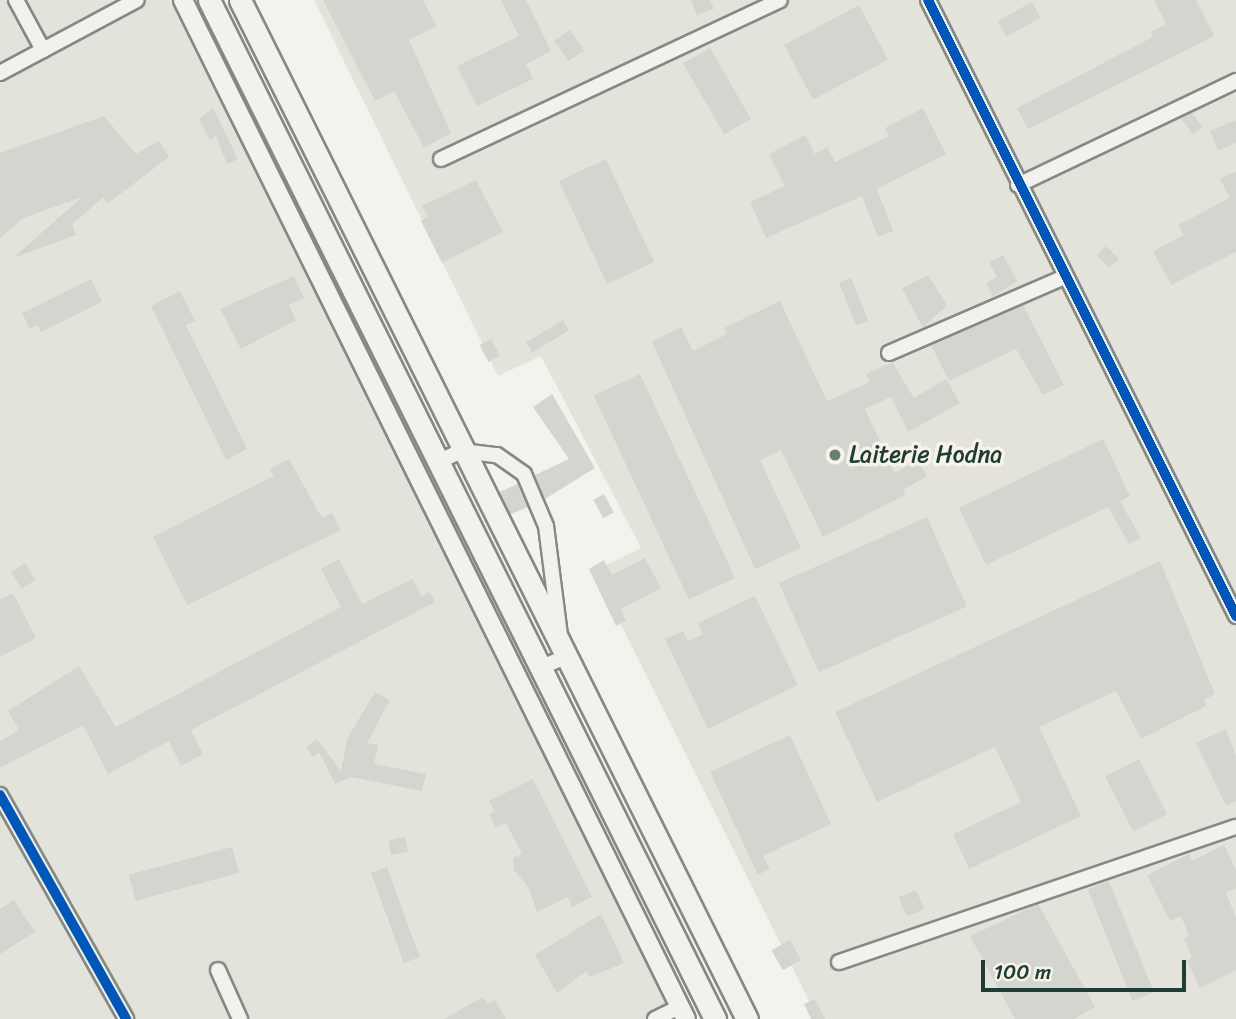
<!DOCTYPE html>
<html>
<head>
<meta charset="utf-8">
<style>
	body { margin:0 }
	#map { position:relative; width:1236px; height:1019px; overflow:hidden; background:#f4f2ec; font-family:Sriracha,sans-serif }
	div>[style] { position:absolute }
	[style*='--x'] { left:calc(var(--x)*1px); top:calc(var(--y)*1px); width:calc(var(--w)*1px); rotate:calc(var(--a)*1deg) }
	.built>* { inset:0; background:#e4e3db }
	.building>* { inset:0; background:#d5d5d0; transform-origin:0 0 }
	.roads { filter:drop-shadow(2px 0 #848985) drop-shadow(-2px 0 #848985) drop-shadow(0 2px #848985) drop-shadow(0 -2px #848985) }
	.minor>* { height:14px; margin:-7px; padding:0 7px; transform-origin:7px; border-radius:7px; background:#f2f1ed }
	.major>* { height:18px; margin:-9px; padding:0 9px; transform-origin:9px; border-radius:9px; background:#f2f1ed }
	.highway>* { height:21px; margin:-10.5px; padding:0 10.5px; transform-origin:10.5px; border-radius:10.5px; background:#f2f1ed }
	.cycleway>* { height:10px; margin:-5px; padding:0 5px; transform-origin:5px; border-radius:5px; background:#0057b8 }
	.dots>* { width:19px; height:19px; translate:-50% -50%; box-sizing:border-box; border:4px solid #f7f3e8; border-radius:50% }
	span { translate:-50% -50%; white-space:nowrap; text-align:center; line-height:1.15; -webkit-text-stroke:7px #f7f3e8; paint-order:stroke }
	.poi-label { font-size:24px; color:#1f3d34 }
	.left { translate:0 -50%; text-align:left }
	.scale { position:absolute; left:981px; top:960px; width:205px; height:32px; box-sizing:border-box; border:4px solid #1f3d34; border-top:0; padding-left:9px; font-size:21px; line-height:24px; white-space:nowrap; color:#1f3d34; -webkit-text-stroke:5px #f7f3e8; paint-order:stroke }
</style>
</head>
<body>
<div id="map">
	<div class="built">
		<div style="clip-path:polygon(0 0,177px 0,674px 1019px,0 1019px)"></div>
		<div style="clip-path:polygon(314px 0,1236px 0,1236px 1019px,818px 1019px,594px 571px,641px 548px,541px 356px,498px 376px)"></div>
	</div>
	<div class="building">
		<div style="clip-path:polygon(323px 0,423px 0,437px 26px,409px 40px,451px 133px,424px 148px,394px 91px,375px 101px)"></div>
		<div style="clip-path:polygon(501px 0,526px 0,551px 51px,526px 64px,533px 79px,477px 106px,457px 66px,519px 36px)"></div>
		<div style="clip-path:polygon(691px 0,710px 0,714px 9px,697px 15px)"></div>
		<div style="clip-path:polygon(1154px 0,1196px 0,1214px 36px,1028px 129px,1017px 108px,1153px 37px,1151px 32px,1166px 24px)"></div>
		<div style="left:1032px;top:2px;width:18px;height:39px;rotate:61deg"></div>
		<div style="left:859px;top:5px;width:62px;height:85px;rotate:62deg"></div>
		<div style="left:570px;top:30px;width:25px;height:19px;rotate:56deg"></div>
		<div style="left:710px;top:48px;width:82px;height:31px;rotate:60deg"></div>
		<div style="clip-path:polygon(213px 108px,238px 159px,227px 164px,216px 136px,210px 140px,199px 119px)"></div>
		<div style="clip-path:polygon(923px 108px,946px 154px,877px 189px,893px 231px,878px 237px,862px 196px,766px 238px,750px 202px,785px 186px,769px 154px,805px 135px,815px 154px,827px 147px,835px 162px,889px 136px,885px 128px)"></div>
		<div style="clip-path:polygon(1192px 113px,1203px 127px,1193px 134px,1181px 119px)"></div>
		<div style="clip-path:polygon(104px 116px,136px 154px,159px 141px,169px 157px,107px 204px,104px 197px,72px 224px,76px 235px,13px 258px,82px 197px,23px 218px,0 238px,0 153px)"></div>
		<div style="clip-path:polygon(1236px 120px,1236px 143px,1218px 150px,1210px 131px)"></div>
		<div style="left:606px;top:159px;width:114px;height:52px;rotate:65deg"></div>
		<div style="clip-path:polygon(1236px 171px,1236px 252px,1171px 285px,1153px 251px,1184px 235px,1178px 225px,1230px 198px,1220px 179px)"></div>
		<div style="clip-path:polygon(476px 180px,503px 232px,442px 263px,421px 221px,428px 217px,422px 206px)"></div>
		<div style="left:1106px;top:246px;width:18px;height:13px;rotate:45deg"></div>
		<div style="clip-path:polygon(1003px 255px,1017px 281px,993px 297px,986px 283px,997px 277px,989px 262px)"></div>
		<div style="clip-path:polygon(928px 275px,947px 305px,923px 328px,902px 288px)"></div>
		<div style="clip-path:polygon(294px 276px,304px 298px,289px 305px,296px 320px,241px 349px,220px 309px)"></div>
		<div style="left:851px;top:278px;width:46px;height:13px;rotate:68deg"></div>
		<div style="clip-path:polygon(91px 279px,102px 302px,41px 332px,38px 325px,30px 329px,22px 313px)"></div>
		<div style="clip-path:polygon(180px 291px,195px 321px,186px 325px,247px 449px,226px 460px,151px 306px)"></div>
		<div style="clip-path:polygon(780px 301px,827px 401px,870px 382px,866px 374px,892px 362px,914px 398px,946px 379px,960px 403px,908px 432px,891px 397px,865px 409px,895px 473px,918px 460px,927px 476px,903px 490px,905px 495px,823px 537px,781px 450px,760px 460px,801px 548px,755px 569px,652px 342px,681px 327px,693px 351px,727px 334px,724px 328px)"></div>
		<div style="clip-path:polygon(1023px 305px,1064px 385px,1043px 395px,1016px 349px,949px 381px,931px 345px)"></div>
		<div style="left:563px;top:320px;width:12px;height:43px;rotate:59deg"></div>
		<div style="left:491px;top:339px;width:19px;height:13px;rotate:62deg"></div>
		<div style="left:640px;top:374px;width:225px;height:51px;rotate:65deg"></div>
		<div style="clip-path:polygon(552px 394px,595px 468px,545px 499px,535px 475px,569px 459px,533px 407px)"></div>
		<div style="clip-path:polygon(1103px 439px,1130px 496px,1120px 501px,1141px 538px,1129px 544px,1108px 507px,986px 565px,959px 508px)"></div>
		<div style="clip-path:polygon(289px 459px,322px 518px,332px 513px,341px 530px,187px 605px,153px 537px,274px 476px,270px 469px)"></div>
		<div style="left:518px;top:484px;width:25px;height:20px;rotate:67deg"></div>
		<div style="left:604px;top:494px;width:21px;height:12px;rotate:62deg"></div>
		<div style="left:927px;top:517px;width:98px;height:162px;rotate:66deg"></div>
		<div style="clip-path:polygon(645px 558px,661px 588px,621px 609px,626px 621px,616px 626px,589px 569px,604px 560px,612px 575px)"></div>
		<div style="clip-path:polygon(339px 559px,362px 604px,413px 579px,422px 596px,430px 592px,435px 602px,191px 730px,203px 754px,181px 766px,169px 741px,108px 774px,83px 725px,0 768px,0 741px,19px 730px,8px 711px,79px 666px,116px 727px,341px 607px,321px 569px)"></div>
		<div style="clip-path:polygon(1160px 561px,1215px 694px,1204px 700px,1206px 706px,1141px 739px,1116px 691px,1039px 727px,1081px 816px,969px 869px,953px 834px,1021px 802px,995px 747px,877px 802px,835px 712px)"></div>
		<div style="left:25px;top:563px;width:20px;height:17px;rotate:57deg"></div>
		<div style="clip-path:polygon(13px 593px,36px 638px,0 657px,0 600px)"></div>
		<div style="clip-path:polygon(755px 596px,798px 685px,708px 729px,665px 639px,683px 631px,688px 641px,703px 634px,698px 623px)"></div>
		<div style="clip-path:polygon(375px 692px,390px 700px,367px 743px,378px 745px,374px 764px,426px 774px,422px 791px,351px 777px,335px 784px,319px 752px,313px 757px,306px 747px,317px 739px,341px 771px,347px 739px)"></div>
		<div style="clip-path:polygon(1226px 729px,1236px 756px,1236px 801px,1226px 806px,1196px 743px)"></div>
		<div style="clip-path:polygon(790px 735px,831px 824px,763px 856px,770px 868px,758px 875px,710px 772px)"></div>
		<div style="left:1139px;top:759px;width:62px;height:38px;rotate:63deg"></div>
		<div style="clip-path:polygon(533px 779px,592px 897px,572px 907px,568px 897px,537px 912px,529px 888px,514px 870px,513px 858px,522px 854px,506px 823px,496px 828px,489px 815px,494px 811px,489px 801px)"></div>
		<div style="left:405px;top:837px;width:15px;height:17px;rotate:79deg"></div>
		<div style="clip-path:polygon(1224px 845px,1236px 870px,1236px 888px,1226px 893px,1236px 917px,1236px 970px,1200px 988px,1187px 961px,1192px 958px,1184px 938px,1189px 936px,1181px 916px,1170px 921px,1147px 875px,1189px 854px,1192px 861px)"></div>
		<div style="left:232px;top:847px;width:27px;height:107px;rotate:75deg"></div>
		<div style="left:387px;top:867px;width:96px;height:17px;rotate:70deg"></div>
		<div style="left:1109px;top:881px;width:120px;height:23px;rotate:68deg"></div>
		<div style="left:916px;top:890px;width:21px;height:19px;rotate:67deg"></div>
		<div style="clip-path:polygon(14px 900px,35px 932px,0 954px,0 909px)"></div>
		<div style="clip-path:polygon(1038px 904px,1095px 1007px,1074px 1019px,1015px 1019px,970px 936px)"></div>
		<div style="clip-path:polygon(601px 914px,624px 963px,590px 977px,586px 971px,557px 993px,535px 955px)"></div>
		<div style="left:790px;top:940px;width:23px;height:21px;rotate:61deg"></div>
		<div style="clip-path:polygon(483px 997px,487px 1004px,495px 1000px,506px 1019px,444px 1019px)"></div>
		<div style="clip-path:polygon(815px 999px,825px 1019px,811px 1019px,804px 1004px)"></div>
	</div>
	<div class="roads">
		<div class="minor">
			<div style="--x:16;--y:0;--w:57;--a:61.6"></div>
			<div style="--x:928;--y:0;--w:689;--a:63.43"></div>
			<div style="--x:0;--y:73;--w:155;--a:-28.1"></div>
			<div style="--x:441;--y:159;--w:374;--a:-25.1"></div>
			<div style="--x:1018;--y:185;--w:242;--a:-25.5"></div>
			<div style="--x:889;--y:353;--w:189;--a:-23.4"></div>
			<div style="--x:437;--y:462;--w:27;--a:-24"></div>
			<div style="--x:462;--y:451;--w:35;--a:7"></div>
			<div style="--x:497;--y:455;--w:33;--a:35"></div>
			<div style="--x:524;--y:474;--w:56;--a:67.1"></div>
			<div style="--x:546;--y:526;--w:133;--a:82.7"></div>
			<div style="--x:563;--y:658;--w:25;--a:157"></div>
			<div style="--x:0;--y:795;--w:257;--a:60.6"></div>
			<div style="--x:839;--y:962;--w:419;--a:-18.8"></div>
			<div style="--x:218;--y:970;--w:54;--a:65.8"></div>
			<div style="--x:655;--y:1019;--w:28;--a:-26"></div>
		</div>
		<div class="major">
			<div style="--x:183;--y:0;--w:1136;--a:63.73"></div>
		</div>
		<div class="highway">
			<div style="--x:209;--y:0;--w:1138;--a:63.59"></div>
			<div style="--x:240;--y:0;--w:1138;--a:63.55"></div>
		</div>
	</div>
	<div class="cycleway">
		<div style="--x:928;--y:0;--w:689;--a:63.43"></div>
		<div style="--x:0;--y:795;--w:257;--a:60.6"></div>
	</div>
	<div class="dots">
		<div style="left:835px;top:455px;background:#6a7c74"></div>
	</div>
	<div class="poi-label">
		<span class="left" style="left:849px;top:455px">Laiterie Hodna</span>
	</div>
	<div class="scale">100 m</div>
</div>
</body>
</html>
